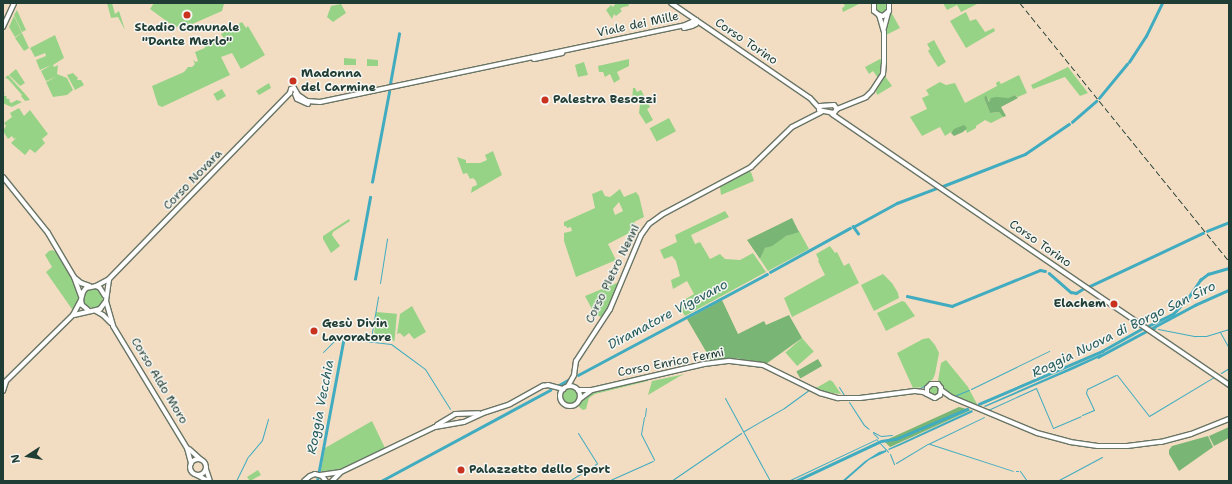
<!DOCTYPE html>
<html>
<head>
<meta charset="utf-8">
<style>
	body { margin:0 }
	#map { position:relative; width:1232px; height:484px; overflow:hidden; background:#f3ddc2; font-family:"Shantell Sans",sans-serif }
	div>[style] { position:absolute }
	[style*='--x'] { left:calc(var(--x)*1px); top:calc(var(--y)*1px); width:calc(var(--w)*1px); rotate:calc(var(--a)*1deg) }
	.green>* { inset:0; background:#97d387; transform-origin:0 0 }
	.round { border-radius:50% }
	.forest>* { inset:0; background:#79b574; transform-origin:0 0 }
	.water>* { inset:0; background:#41acc0 }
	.stream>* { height:1px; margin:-0.5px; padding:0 0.5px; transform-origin:0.5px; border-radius:0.5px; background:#41acc0 }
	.canal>* { height:2.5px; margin:-1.25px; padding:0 1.25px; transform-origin:1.25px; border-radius:1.25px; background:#41acc0 }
	.roads { filter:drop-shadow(1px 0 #697566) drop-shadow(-1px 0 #697566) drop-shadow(0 1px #697566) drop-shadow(0 -1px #697566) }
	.secondary>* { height:4px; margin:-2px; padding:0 2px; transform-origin:2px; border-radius:2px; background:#fff }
	.secondary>.ring { margin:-2px; padding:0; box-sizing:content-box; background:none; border:4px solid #fff; border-radius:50% }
	.rail>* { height:1px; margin-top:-0.5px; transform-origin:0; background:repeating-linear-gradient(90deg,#1f3d34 0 6px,transparent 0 9px) }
	.dots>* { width:11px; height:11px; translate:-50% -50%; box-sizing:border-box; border:2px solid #f6f6f2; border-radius:50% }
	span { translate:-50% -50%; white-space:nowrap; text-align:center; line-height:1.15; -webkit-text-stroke:3px #f6f6f2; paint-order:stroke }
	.street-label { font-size:12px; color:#1f3d34 }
	.poi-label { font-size:12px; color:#1f3d34; font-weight:700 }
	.left { translate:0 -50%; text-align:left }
	.right { translate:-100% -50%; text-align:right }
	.water-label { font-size:13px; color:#295e5e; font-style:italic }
	.frame { position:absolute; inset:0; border:4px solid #1f3d34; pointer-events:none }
	.north { position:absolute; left:8px; top:436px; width:40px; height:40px; -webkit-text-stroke:3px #f6f6f2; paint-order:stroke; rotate:258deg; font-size:11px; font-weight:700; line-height:16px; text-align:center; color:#1f3d34 }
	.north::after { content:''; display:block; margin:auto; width:14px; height:18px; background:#1f3d34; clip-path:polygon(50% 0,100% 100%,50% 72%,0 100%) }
</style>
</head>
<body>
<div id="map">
	<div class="green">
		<div class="round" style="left:875px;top:2px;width:12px;height:12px"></div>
		<div style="clip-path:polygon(107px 3px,112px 3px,115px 14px,119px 11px,125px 30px,118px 17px,111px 18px)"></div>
		<div style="clip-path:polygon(154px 3px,223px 3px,224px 4px,222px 11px,181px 29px,177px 26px,176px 28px,150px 9px)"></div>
		<div style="clip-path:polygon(616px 3px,628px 3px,629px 6px,623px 7px,620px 9px,622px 11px,616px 16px,614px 14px,612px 19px,606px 10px,611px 5px,613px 7px)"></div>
		<div style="clip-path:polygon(843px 3px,861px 3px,843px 12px,842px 8px,845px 6px)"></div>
		<div style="clip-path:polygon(943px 3px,979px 3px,961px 12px,957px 5px,947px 10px)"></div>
		<div style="clip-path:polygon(341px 4px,346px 13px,333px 22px,327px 17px,331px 6px)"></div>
		<div style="clip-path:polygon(17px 10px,26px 30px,22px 32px,14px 15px)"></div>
		<div style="clip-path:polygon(891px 12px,900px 28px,886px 35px,887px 23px)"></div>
		<div style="clip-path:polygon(966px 12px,970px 21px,976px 19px,985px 32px,994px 28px,995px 31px,966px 48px,950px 21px)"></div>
		<div style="clip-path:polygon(14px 16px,22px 33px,15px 37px,9px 27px)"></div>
		<div style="clip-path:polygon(242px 22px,246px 28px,248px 26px,265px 55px,241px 69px,232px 53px,221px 57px,230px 75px,162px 107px,158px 105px,152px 86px,184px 72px,188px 67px,192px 67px,195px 64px,193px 60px,196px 62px,198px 61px,195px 52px,205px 48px,204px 43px,213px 40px,216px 46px,223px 45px,226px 42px,221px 34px)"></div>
		<div style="clip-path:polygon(22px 33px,29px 48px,24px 51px,15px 38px)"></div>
		<div style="clip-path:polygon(55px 35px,64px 58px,53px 65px,54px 67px,58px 65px,57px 74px,67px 78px,73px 90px,67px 95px,53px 97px,46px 82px,56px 77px,46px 81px,41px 71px,51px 65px,40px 70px,36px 60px,46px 56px,45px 53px,35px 57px,30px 48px)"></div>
		<div style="clip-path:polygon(934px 40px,946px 62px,938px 67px,928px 51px,930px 49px,927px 44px)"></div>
		<div style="clip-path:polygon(344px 58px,356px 59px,356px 65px,344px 65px)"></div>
		<div style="clip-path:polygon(367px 59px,378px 60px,378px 66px,367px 66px)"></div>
		<div style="clip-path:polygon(629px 59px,629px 66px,617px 72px,620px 79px,614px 83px,610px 74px,605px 77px,603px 72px,599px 72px,598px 66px)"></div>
		<div style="clip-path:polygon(880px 59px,882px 60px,881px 69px,878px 78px,873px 71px,869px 74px,865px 67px)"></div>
		<div style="clip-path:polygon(584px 62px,588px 75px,578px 77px,575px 65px)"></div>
		<div style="clip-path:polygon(1068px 67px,1088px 93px,1080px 96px,1065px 77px,1033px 89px,1031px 85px)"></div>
		<div style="clip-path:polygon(16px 69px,25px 83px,20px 86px,9px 75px)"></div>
		<div style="clip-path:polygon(73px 73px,78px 78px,77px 80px,81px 80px,84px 85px,75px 90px,67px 75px)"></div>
		<div style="clip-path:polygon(8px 75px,26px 95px,30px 100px,25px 101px,21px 96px,22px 95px,8px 79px,5px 78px)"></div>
		<div style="clip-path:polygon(1019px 75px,1027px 93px,1018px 97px,1015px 95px,1008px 98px,992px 98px,990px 102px,986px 96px,984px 98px,990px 113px,999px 112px,1003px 117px,991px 123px,985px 120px,976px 126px,976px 128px,967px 133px,966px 130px,951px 132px,945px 136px,940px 127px,922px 136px,910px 117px,927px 109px,922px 98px,929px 95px,926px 90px,940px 82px,946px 85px,955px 83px,965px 103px,997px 86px,996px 83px,999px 81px,1001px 84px)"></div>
		<div style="clip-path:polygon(885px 76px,892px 86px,877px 95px,876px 91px)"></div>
		<div style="clip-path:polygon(269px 83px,271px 88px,259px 95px,256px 91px)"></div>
		<div style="clip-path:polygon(633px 88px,635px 88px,637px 92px,641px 90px,650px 107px,647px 109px,653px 120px,646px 124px,639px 113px,640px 104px,632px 101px)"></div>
		<div style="left:222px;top:89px;width:8px;height:10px;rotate:60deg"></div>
		<div style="clip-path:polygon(3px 92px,5px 93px,3px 95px,5px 96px,7px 96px,6px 98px,8px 99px,10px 99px,9px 101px,11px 103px,17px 100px,22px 102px,12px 107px,9px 106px,3px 103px)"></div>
		<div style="clip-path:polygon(19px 108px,24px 116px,30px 110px,48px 134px,42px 139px,45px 143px,35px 153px,30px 149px,25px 155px,11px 143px,17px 137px,14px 139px,12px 136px,8px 139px,3px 131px,6px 126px,4px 123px,12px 117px,10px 113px)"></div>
		<div style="left:669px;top:118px;width:15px;height:22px;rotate:62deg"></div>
		<div style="clip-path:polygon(493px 151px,502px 175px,471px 193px,472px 187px,477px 185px,476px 181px,473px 178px,470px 179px,467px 173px,463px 174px,457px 157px,466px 160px,466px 163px,480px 163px,487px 160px,485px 155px)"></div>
		<div style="clip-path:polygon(748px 171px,751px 172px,754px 181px,721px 195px,720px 187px)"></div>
		<div style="clip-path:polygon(evenodd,620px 189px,624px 197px,636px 192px,639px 196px,644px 217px,634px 222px,637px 229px,608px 244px,616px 260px,576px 277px,564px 241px,564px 233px,572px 231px,571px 227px,567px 228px,566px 226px,564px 226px,564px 222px,595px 208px,592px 194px,602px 190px,605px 196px,610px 197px,620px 189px,619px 202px,623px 211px,615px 215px,613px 209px,619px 202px)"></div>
		<div style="clip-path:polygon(725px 211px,729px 217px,691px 235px,695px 244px,700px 242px,710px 259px,720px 254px,725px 259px,740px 260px,753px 253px,766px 272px,685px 316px,679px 306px,685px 302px,684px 300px,694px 294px,687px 281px,673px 289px,671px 280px,680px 276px,676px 261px,672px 256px,664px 259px,660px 250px,677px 242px,675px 235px)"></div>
		<div style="clip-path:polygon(349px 219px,350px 221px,333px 232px,332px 235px,340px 246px,331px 253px,323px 239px,323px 236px)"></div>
		<div style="clip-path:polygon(799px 231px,809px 249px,768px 271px,760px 259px,764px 249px,786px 236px)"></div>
		<div style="clip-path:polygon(830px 246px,835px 253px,837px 252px,844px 266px,849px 263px,859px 283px,792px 317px,784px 298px,825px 275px,818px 261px,819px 260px,816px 254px)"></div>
		<div style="clip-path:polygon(52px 250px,56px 252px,77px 286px,79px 298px,74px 312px,46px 272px,52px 267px,45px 255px,49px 251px)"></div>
		<div style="clip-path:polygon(883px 274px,892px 283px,898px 293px,899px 298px,874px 311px,861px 285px)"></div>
		<div style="clip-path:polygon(619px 282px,606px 314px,602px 317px,595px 315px,585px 296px)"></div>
		<div class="round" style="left:83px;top:288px;width:20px;height:20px"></div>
		<div style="clip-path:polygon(902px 301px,905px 302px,915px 316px,886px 331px,877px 313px)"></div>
		<div style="clip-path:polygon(412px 306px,426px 332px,414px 339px,409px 333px,404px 337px,400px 333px,397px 334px,400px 314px)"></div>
		<div style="left:376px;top:312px;width:21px;height:27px;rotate:5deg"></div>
		<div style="left:802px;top:338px;width:18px;height:22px;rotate:49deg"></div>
		<div style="clip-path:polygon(929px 338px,935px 345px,939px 353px,935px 374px,933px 379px,927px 384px,923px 387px,913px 388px,897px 353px,923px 339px)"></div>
		<div style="clip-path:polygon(946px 360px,968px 387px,978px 406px,948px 394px,938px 381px,941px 363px)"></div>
		<div style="clip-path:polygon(685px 374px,680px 376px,648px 395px,652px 381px)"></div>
		<div style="clip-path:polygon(648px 379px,648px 381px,595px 394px,589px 398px,586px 409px,583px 410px,579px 407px,581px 400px,590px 393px)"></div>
		<div style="clip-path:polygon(830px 380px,833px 382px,841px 394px,825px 392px,816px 388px)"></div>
		<div class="round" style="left:928.5px;top:385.5px;width:11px;height:11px"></div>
		<div class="round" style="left:560px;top:387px;width:18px;height:18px"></div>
		<div style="clip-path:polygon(372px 421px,385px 448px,342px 469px,327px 472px,321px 471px,325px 448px)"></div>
		<div style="clip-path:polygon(258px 470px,261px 475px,250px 481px,247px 477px)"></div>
	</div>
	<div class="forest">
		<div style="clip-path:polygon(986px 95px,989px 102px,991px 98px,996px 97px,1008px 98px,1015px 95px,1018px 98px,1001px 107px,1006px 116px,1003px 117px,999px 112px,990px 113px,984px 98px)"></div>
		<div style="clip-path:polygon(964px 125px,967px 128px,963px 132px,954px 136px,951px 133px,954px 129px)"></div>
		<div style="clip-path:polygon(792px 218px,799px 232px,786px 236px,772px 246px,765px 248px,760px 259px,747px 240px)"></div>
		<div style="clip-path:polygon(722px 300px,738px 334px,764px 321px,766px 325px,789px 315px,802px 338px,766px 364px,735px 358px,711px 360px,687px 319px)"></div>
		<div style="left:818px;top:359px;width:8px;height:25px;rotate:60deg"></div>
		<div style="clip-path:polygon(959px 407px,971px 410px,890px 447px,884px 441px)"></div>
		<div style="clip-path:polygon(1229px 427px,1229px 438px,1214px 446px,1209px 436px)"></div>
		<div style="clip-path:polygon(1208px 436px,1213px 447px,1179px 471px,1169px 454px,1169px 450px,1172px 446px)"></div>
	</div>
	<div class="water">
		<div style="clip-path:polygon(1101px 354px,1102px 356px,1074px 369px,985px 407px,984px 406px)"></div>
		<div style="clip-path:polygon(972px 410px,973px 412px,901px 445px,889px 450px,888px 449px)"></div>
		<div style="clip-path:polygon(886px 450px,886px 452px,869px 460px,845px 481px,842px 481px,865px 461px,879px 452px)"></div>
	</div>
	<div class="stream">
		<div style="--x:380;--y:283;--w:45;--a:-81"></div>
		<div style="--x:1158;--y:329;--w:38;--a:11"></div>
		<div style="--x:1195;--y:336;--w:11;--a:0"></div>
		<div style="--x:1206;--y:336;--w:24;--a:-17"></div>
		<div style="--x:1152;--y:330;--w:4;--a:-27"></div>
		<div style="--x:1220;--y:332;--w:18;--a:61"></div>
		<div style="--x:340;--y:338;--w:51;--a:6.7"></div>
		<div style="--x:391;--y:344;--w:42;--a:36.3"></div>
		<div style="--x:425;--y:369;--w:47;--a:58"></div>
		<div style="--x:371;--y:338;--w:42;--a:-80.3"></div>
		<div style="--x:323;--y:352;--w:20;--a:-45"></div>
		<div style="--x:1221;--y:373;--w:9;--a:-32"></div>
		<div style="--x:1117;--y:375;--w:52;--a:52"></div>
		<div style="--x:1149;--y:416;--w:76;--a:-31"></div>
		<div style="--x:1220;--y:381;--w:11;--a:38"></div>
		<div style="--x:815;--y:387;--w:7;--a:34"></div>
		<div style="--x:839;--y:387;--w:9;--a:58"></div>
		<div style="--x:971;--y:389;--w:87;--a:-26"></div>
		<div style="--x:833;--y:395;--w:15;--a:4"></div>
		<div style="--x:851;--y:396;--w:67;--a:-6"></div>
		<div style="--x:918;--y:389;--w:11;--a:-27"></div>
		<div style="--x:954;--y:396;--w:16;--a:-22"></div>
		<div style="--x:725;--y:398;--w:94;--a:61.5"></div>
		<div style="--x:849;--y:402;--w:27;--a:57"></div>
		<div style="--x:864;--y:425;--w:6;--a:39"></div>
		<div style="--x:988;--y:410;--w:53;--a:-24.6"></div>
		<div style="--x:1036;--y:388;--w:43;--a:67"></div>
		<div style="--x:1053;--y:428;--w:30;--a:-23"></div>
		<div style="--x:1082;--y:415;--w:13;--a:-23"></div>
		<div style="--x:1094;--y:410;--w:19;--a:-115"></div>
		<div style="--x:1086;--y:393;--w:4;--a:-76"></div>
		<div style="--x:1087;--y:389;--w:32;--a:-26"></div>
		<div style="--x:645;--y:416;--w:8;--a:-83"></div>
		<div style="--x:644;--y:417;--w:17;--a:100"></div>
		<div style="--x:641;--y:434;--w:29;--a:63"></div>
		<div style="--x:744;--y:431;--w:46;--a:-29.9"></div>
		<div style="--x:784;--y:408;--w:31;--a:-36"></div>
		<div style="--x:873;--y:432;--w:9;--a:27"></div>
		<div style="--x:881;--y:436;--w:11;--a:-5"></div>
		<div style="--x:578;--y:433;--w:36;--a:58"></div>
		<div style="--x:873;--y:433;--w:7;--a:45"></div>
		<div style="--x:877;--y:440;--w:16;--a:47"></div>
		<div style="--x:930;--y:444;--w:87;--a:18"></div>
		<div style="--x:890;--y:454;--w:11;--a:68"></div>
		<div style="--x:896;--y:463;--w:37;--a:-31"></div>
		<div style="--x:928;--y:444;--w:62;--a:-25.7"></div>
		<div style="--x:1016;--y:471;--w:2;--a:0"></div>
		<div style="--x:1020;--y:471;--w:12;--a:55"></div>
		<div style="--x:236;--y:481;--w:25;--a:-64"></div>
		<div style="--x:247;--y:458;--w:23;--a:-50"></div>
		<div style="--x:262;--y:440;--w:22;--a:-74"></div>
		<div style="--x:569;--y:481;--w:32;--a:-32"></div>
		<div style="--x:608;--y:481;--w:49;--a:-24"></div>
		<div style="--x:671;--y:481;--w:85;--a:-34.4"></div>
		<div style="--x:788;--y:481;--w:98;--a:-25.3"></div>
		<div style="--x:1057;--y:481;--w:51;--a:-28.1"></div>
	</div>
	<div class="canal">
		<div style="--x:1129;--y:62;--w:31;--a:-57"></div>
		<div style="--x:1146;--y:36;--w:37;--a:-64"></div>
		<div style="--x:390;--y:84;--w:51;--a:-79.8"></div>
		<div style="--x:1099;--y:98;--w:44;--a:-50.5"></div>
		<div style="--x:1072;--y:122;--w:32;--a:-41"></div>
		<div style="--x:372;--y:182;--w:92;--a:-79.3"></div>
		<div style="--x:943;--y:186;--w:88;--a:-21.3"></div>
		<div style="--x:1025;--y:154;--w:53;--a:-34.3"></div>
		<div style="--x:853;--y:226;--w:9;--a:54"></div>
		<div style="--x:853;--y:227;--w:50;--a:-28.6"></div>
		<div style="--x:897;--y:203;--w:43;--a:-20.6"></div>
		<div style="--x:1207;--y:231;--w:24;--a:-22"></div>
		<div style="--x:770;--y:272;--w:91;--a:-28.8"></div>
		<div style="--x:1049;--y:273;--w:29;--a:41"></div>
		<div style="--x:1071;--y:292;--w:5;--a:11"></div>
		<div style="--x:1076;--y:293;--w:9;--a:-32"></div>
		<div style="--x:355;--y:279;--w:83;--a:-79.6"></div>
		<div style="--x:1088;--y:287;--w:127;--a:-25.2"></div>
		<div style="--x:907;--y:296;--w:46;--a:12.5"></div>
		<div style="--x:952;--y:306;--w:95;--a:-22.2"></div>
		<div style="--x:1040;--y:270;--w:5;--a:11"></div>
		<div style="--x:1146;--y:327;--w:30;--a:-26"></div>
		<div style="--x:1173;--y:314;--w:22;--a:-47"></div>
		<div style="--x:1188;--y:298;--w:22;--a:-56"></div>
		<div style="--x:1200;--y:280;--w:10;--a:-37"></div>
		<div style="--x:1208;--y:274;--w:22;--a:-16"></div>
		<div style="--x:1098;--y:357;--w:110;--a:-28.2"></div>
		<div style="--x:1195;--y:305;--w:37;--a:-24"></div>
		<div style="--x:578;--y:375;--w:214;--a:-28.1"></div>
		<div style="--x:559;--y:385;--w:13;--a:-29"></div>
		<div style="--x:979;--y:404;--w:134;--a:-23.3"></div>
		<div style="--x:1102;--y:351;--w:47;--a:-29.3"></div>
		<div style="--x:881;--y:441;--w:15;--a:-8"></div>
		<div style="--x:896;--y:439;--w:77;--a:-22.9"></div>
		<div style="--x:317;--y:481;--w:147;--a:-79.4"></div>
		<div style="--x:381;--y:481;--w:192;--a:-28.3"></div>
		<div style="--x:796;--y:481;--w:92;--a:-25.2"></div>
	</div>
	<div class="roads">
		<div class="secondary">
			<div style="--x:671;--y:3;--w:168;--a:34.4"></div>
			<div style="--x:810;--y:98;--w:12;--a:48"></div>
			<div style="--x:874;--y:3;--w:8;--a:90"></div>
			<div style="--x:874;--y:11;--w:6;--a:39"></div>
			<div style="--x:879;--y:15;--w:4;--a:14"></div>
			<div style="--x:883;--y:16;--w:8;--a:-40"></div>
			<div style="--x:889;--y:11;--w:8;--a:-90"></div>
			<div style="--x:3;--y:27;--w:26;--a:-65"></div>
			<div style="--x:684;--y:28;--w:8;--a:-14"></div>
			<div style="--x:692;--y:26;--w:4;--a:-27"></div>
			<div style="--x:696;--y:24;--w:4;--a:-90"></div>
			<div style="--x:884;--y:28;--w:16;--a:-75"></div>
			<div style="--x:534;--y:59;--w:29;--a:-12"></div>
			<div style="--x:290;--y:93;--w:4;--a:-76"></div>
			<div style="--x:291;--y:89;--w:3;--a:-18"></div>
			<div style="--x:294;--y:88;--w:8;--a:60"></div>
			<div style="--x:298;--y:95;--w:11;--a:34"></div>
			<div style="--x:307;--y:101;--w:13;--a:4"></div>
			<div style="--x:320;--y:102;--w:373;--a:-11.9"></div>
			<div style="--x:685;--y:25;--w:12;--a:-24"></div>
			<div style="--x:295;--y:94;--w:5;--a:68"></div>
			<div style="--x:297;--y:99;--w:12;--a:24"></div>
			<div style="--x:834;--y:105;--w:5;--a:53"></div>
			<div style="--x:837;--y:109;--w:5;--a:127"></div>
			<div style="--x:834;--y:113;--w:15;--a:-169"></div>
			<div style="--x:819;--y:110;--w:4;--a:-76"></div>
			<div style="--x:820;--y:106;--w:14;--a:-4"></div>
			<div style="--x:837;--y:109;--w:31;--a:-22"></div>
			<div style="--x:866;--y:97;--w:8;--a:-45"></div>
			<div style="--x:872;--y:91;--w:20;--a:-57"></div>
			<div style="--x:883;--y:74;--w:12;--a:-85"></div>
			<div style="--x:884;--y:62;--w:30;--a:-90"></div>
			<div style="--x:884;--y:32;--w:18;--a:-106"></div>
			<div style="--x:832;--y:114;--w:481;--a:34.3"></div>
			<div style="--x:3;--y:177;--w:72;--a:51.2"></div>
			<div style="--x:48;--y:233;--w:51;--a:59.4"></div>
			<div style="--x:74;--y:277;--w:20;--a:70"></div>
			<div style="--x:75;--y:278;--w:8;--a:40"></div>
			<div style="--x:81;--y:283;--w:9;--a:18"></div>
			<div style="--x:96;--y:286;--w:15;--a:-28"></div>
			<div style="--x:109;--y:279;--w:260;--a:-45.8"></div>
			<div style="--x:106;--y:301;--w:26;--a:74"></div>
			<div style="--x:113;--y:326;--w:143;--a:58.8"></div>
			<div style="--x:187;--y:448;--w:16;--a:75"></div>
			<div style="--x:88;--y:310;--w:8;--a:-140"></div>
			<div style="--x:82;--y:305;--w:5;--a:-101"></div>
			<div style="--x:81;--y:300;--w:8;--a:-76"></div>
			<div style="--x:83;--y:292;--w:5;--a:-53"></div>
			<div style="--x:86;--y:288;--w:10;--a:-11"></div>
			<div style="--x:96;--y:286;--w:4;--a:27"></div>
			<div style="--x:100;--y:288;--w:9;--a:58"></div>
			<div style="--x:96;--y:311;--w:8;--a:30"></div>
			<div style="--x:103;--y:315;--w:11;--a:45"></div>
			<div style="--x:74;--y:315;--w:27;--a:-13"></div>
			<div style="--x:100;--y:309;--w:10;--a:-53"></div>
			<div style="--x:106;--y:301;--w:21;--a:-82"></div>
			<div style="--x:3;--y:384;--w:98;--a:-44.6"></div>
			<div style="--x:73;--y:315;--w:17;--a:-62"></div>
			<div class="ring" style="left:560px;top:386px;width:16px;height:16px"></div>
			<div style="--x:568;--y:386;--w:13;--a:-61"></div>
			<div style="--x:574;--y:375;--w:14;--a:-82"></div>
			<div style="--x:576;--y:361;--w:62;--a:-56.8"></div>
			<div style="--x:610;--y:309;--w:80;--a:-67.3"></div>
			<div style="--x:641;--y:235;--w:14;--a:-54"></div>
			<div style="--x:649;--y:224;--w:17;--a:-36"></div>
			<div style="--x:663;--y:214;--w:100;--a:-28.1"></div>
			<div style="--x:751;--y:167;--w:57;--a:-44.3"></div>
			<div style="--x:792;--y:127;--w:33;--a:-27"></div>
			<div style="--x:578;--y:390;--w:14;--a:0"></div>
			<div style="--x:592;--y:390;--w:115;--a:-13.1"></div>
			<div style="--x:704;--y:364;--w:26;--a:-7"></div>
			<div style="--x:730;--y:361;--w:33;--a:7"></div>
			<div style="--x:763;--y:365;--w:64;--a:26.2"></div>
			<div style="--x:820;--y:393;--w:19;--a:16"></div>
			<div style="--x:838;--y:398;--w:22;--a:0"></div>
			<div style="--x:860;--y:398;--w:55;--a:-7.3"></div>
			<div style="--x:915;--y:391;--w:8;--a:7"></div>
			<div style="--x:923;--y:392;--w:13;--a:27"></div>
			<div style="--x:935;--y:398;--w:6;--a:-31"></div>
			<div style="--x:940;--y:395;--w:7;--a:-82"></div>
			<div style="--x:941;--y:388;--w:5;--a:-127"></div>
			<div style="--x:938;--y:384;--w:7;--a:180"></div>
			<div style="--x:931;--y:384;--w:6;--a:135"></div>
			<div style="--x:927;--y:388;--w:6;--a:90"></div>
			<div style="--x:941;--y:390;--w:12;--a:35"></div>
			<div style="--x:951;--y:397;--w:93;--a:22.7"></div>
			<div style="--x:1037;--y:433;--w:34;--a:15"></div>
			<div style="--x:1070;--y:442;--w:28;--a:8"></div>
			<div style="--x:1098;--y:446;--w:29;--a:0"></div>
			<div style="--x:1127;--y:446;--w:34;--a:-7"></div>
			<div style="--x:1161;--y:442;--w:31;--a:-15"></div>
			<div style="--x:1191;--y:434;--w:41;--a:-21.5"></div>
			<div style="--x:3;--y:391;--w:9;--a:-72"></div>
			<div style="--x:580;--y:399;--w:15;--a:-37"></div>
			<div style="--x:437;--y:425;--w:21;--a:-31"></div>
			<div style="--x:455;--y:414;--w:24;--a:-2"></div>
			<div style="--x:189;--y:449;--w:15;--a:42"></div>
			<div class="ring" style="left:190px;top:459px;width:12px;height:12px"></div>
			<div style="--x:206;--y:469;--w:13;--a:72"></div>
			<div style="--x:197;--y:475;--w:13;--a:29"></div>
			<div style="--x:320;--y:475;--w:21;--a:-8"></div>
			<div style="--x:341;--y:472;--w:104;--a:-25.6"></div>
			<div style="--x:435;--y:427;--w:29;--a:-10"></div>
			<div style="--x:464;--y:422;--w:21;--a:-25"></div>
			<div style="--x:483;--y:413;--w:28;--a:-18"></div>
			<div style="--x:510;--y:404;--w:38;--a:-29"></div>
			<div style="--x:543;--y:386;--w:5;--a:-11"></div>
			<div style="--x:548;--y:385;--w:16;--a:15"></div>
			<div style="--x:304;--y:481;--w:8;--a:-40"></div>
			<div style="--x:310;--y:476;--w:5;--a:-22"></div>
			<div style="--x:315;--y:474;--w:7;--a:16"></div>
			<div style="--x:322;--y:476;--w:6;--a:51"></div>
			<div style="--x:332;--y:481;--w:11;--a:-45"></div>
		</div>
	</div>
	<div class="rail">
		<div style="--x:1020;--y:3;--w:332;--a:51"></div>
	</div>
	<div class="dots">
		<div style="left:187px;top:15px;background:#c8321e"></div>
		<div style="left:293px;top:81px;background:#c8321e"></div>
		<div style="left:545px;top:100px;background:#c8321e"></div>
		<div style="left:1114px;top:304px;background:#c8321e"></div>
		<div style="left:314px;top:331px;background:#c8321e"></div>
		<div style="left:461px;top:470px;background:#c8321e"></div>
	</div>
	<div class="street-label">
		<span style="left:638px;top:25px;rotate:-12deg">Viale dei Mille</span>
		<span style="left:746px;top:42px;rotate:34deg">Corso Torino</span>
		<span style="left:193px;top:180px;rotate:-46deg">Corso Novara</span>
		<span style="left:1040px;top:244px;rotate:35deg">Corso Torino</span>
		<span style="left:613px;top:274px;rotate:-64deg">Corso Pietro Nenni</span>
		<span style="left:671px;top:363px;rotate:-11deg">Corso Enrico Fermi</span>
		<span style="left:159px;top:381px;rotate:59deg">Corso Aldo Moro</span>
	</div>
	<div class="poi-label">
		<span style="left:187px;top:35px">Stadio Comunale<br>"Dante Merlo"</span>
		<span class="left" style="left:301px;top:81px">Madonna<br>del Carmine</span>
		<span class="left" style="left:553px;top:100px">Palestra Besozzi</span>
		<span class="right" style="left:1106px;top:304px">Elachem</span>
		<span class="left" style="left:322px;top:331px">Gesù Divin<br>Lavoratore</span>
		<span class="left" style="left:469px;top:470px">Palazzetto dello Sport</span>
	</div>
	<div class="water-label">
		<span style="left:668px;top:315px;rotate:-28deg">Diramatore Vigevano</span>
		<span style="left:1124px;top:330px;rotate:-26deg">Roggia Nuova di Borgo San Siro</span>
		<span style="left:321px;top:407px;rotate:-79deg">Roggia Vecchia</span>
	</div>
	<div class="frame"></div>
	<div class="north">N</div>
</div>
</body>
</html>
